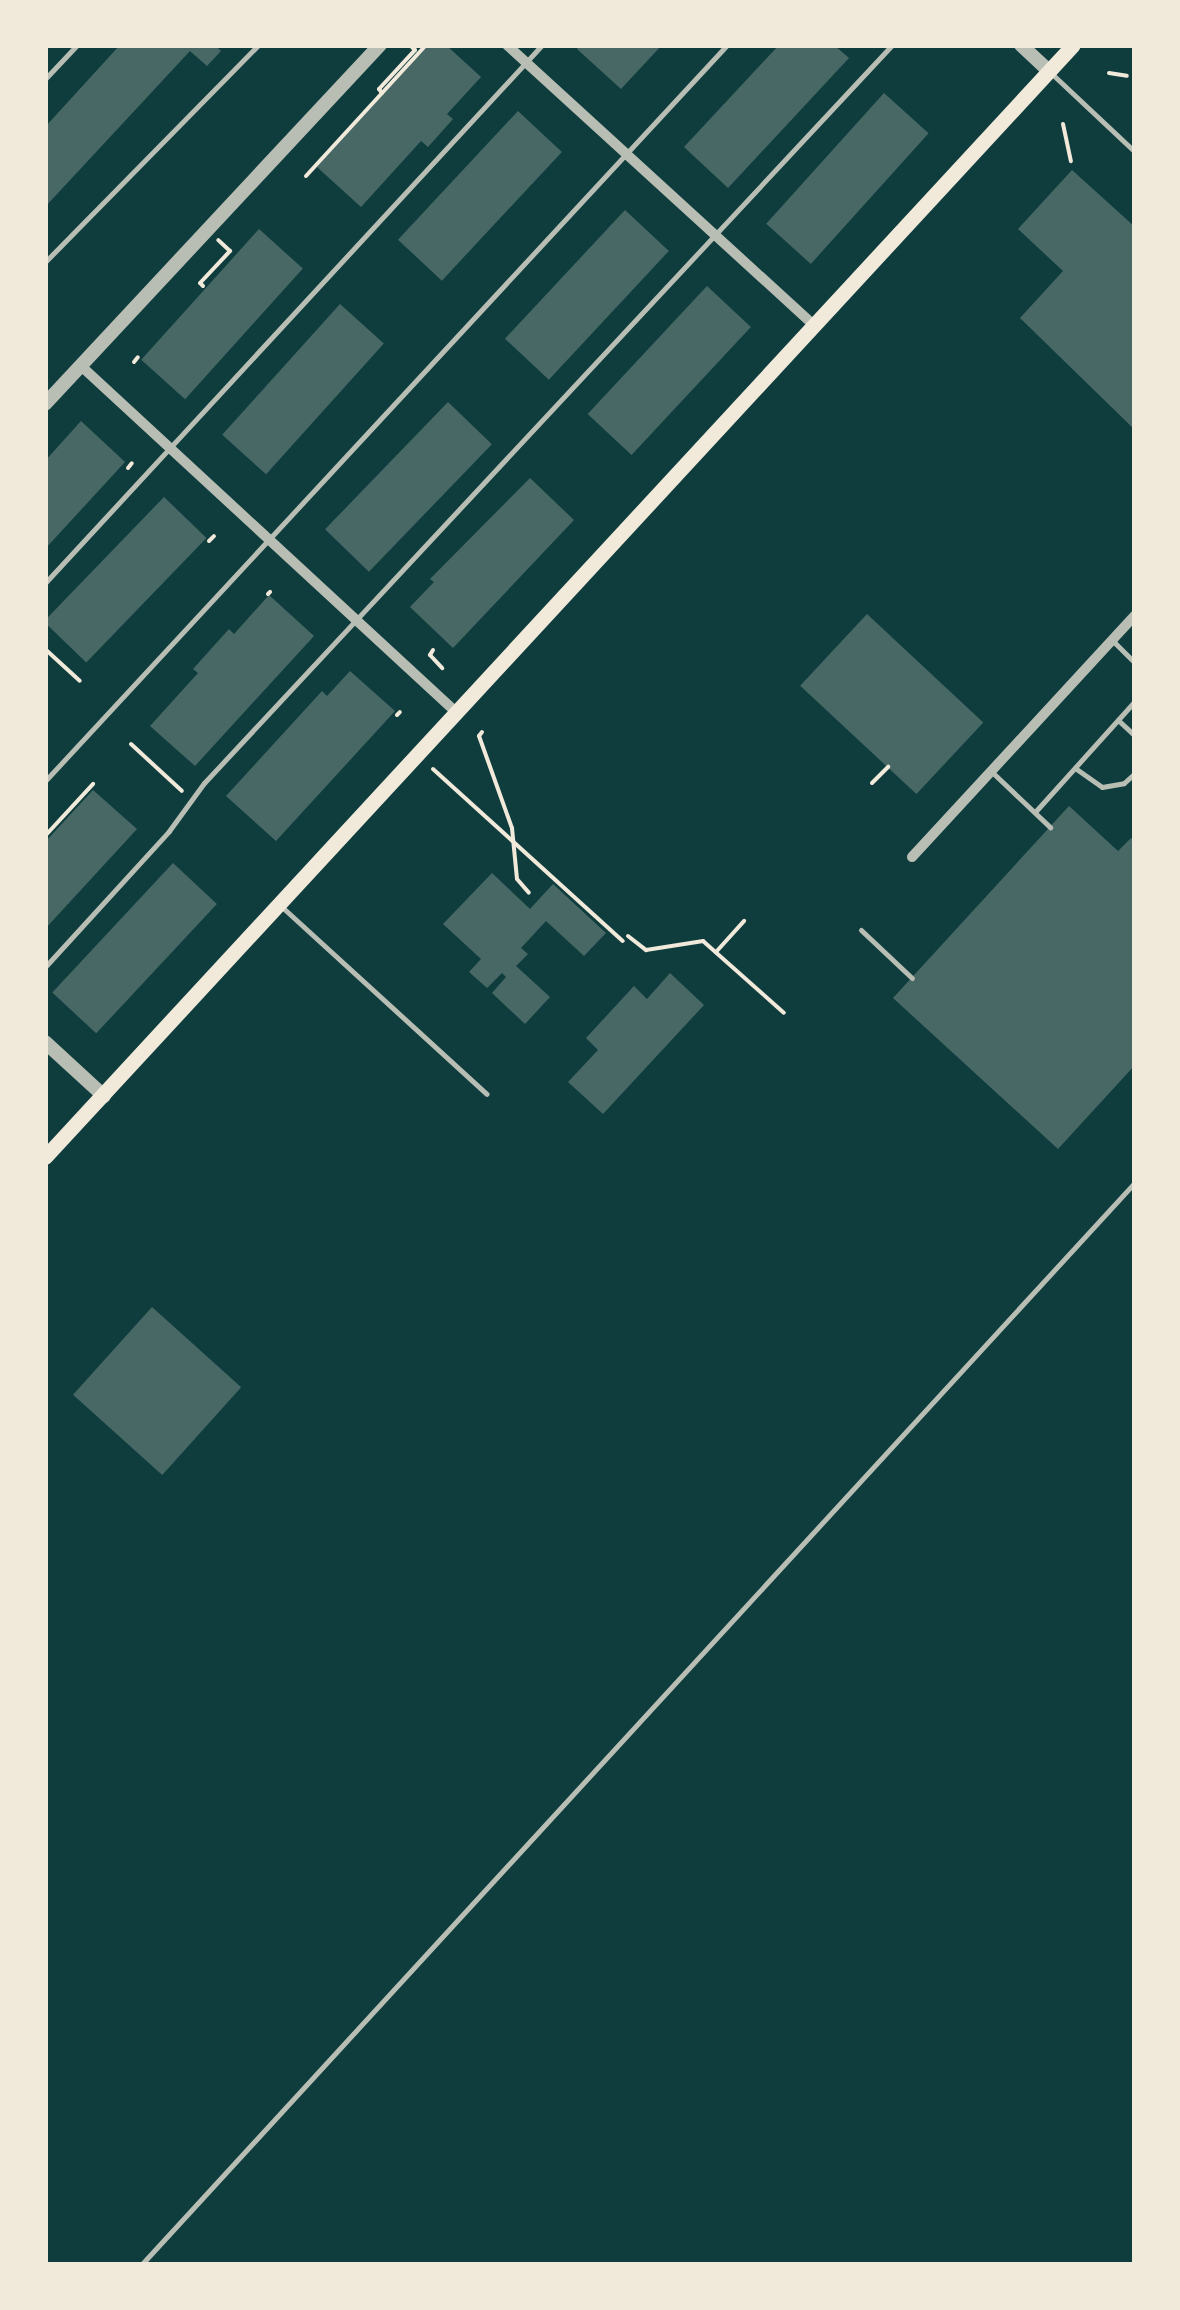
<!DOCTYPE html>
<html>
<head>
<meta charset="utf-8">
<style>
	body { margin:0 }
	#map { position:relative; width:1180px; height:2310px; overflow:hidden; background:#0f3d3e; font-family:"Golos Text",sans-serif }
	div>[style] { position:absolute }
	[style*='--x'] { left:calc(var(--x)*1px); top:calc(var(--y)*1px); width:calc(var(--w)*1px); rotate:calc(var(--a)*1deg) }
	.building>* { inset:0; background:#486865; transform-origin:0 0 }
	.path>* { height:4px; margin:-2px; padding:0 2px; transform-origin:2px; border-radius:2px; background:#f1e9da }
	.service>* { height:5px; margin:-2.5px; padding:0 2.5px; transform-origin:2.5px; border-radius:2.5px; background:#b8beb3 }
	.minor>* { height:10px; margin:-5px; padding:0 5px; transform-origin:5px; border-radius:5px; background:#b8beb3 }
	.tertiary>* { height:14px; margin:-7px; padding:0 7px; transform-origin:7px; border-radius:7px; background:#b8beb3 }
	.secondary>* { height:15px; margin:-7.5px; padding:0 7.5px; transform-origin:7.5px; border-radius:7.5px; background:#f1e9da }
	span { translate:-50% -50%; white-space:nowrap; text-align:center; line-height:1.15; -webkit-text-stroke:10px #f1e9da; paint-order:stroke }
	.frame { position:absolute; inset:0; border:48px solid #f1e9da; pointer-events:none }
</style>
</head>
<body>
<div id="map">
	<div class="building">
		<div style="clip-path:polygon(120px 45px,215px 45px,221px 51px,207px 66px,190px 51px,45px 207px,45px 127px)"></div>
		<div style="clip-path:polygon(428px 45px,446px 45px,481px 77px,447px 114px,453px 119px,428px 147px,421px 141px,361px 207px,317px 167px)"></div>
		<div style="clip-path:polygon(580px 45px,662px 45px,621px 89px,577px 49px)"></div>
		<div style="clip-path:polygon(779px 45px,834px 45px,849px 58px,728px 188px,684px 147px)"></div>
		<div style="left:884px;top:93px;width:60px;height:176px;rotate:42deg"></div>
		<div style="left:518px;top:111px;width:60px;height:176px;rotate:43deg"></div>
		<div style="clip-path:polygon(1072px 170px,1135px 227px,1135px 430px,1020px 318px,1063px 271px,1018px 229px)"></div>
		<div style="left:625px;top:210px;width:60px;height:176px;rotate:43deg"></div>
		<div style="left:259px;top:229px;width:59px;height:176px;rotate:42deg"></div>
		<div style="left:707px;top:286px;width:60px;height:175px;rotate:43deg"></div>
		<div style="left:340px;top:304px;width:59px;height:176px;rotate:42deg"></div>
		<div style="left:448px;top:402px;width:61px;height:177px;rotate:44deg"></div>
		<div style="clip-path:polygon(81px 421px,125px 462px,45px 549px,45px 461px)"></div>
		<div style="clip-path:polygon(530px 478px,574px 520px,453px 648px,410px 607px,434px 582px,430px 579px)"></div>
		<div style="left:164px;top:497px;width:59px;height:173px;rotate:44deg"></div>
		<div style="clip-path:polygon(269px 595px,314px 636px,195px 766px,150px 726px,198px 673px,193px 669px,229px 629px,234px 634px)"></div>
		<div style="left:867px;top:614px;width:159px;height:98px;rotate:43deg"></div>
		<div style="clip-path:polygon(350px 671px,395px 711px,276px 841px,226px 796px,322px 691px,327px 696px)"></div>
		<div style="clip-path:polygon(93px 790px,137px 829px,45px 929px,45px 842px)"></div>
		<div style="clip-path:polygon(1069px 806px,1118px 851px,1131px 838px,1135px 842px,1135px 1065px,1058px 1149px,893px 998px)"></div>
		<div style="left:173px;top:863px;width:60px;height:177px;rotate:43deg"></div>
		<div style="clip-path:polygon(492px 873px,530px 909px,553px 884px,606px 933px,584px 956px,546px 921px,521px 948px,528px 954px,516px 966px,550px 997px,525px 1024px,492px 993px,506px 977px,502px 973px,487px 988px,469px 972px,481px 959px,443px 924px)"></div>
		<div style="clip-path:polygon(670px 973px,704px 1005px,603px 1114px,568px 1082px,598px 1050px,586px 1038px,634px 986px,647px 999px)"></div>
		<div style="left:152px;top:1307px;width:120px;height:118px;rotate:42deg"></div>
	</div>
	<div class="path">
		<div style="--x:1109;--y:73;--w:18;--a:9"></div>
		<div style="--x:382;--y:93;--w:5;--a:-127"></div>
		<div style="--x:379;--y:89;--w:53;--a:-47.3"></div>
		<div style="--x:415;--y:50;--w:7;--a:-135"></div>
		<div style="--x:1063;--y:124;--w:38;--a:78"></div>
		<div style="--x:306;--y:176;--w:178;--a:-47.5"></div>
		<div style="--x:203;--y:286;--w:4;--a:-135"></div>
		<div style="--x:200;--y:283;--w:44;--a:-46.8"></div>
		<div style="--x:230;--y:251;--w:16;--a:-137"></div>
		<div style="--x:134;--y:362;--w:6;--a:-51"></div>
		<div style="--x:128;--y:468;--w:6;--a:-51"></div>
		<div style="--x:209;--y:541;--w:7;--a:-45"></div>
		<div style="--x:268;--y:594;--w:3;--a:-45"></div>
		<div style="--x:45;--y:649;--w:47;--a:42.4"></div>
		<div style="--x:433;--y:650;--w:6;--a:121"></div>
		<div style="--x:430;--y:655;--w:18;--a:47"></div>
		<div style="--x:397;--y:715;--w:4;--a:-45"></div>
		<div style="--x:482;--y:732;--w:5;--a:127"></div>
		<div style="--x:479;--y:736;--w:98;--a:70.3"></div>
		<div style="--x:512;--y:828;--w:51;--a:84.4"></div>
		<div style="--x:517;--y:879;--w:18;--a:49"></div>
		<div style="--x:131;--y:744;--w:69;--a:42.7"></div>
		<div style="--x:433;--y:769;--w:256;--a:42.2"></div>
		<div style="--x:872;--y:783;--w:23;--a:-45"></div>
		<div style="--x:45;--y:836;--w:71;--a:-47.3"></div>
		<div style="--x:628;--y:936;--w:23;--a:38"></div>
		<div style="--x:646;--y:950;--w:58;--a:-9"></div>
		<div style="--x:703;--y:941;--w:108;--a:41.6"></div>
		<div style="--x:716;--y:952;--w:42;--a:-47.9"></div>
	</div>
	<div class="service">
		<div style="--x:1051;--y:73;--w:115;--a:43.2"></div>
		<div style="--x:45;--y:79;--w:47;--a:-46.7"></div>
		<div style="--x:45;--y:262;--w:304;--a:-45.5"></div>
		<div style="--x:45;--y:583;--w:732;--a:-47.27"></div>
		<div style="--x:1112;--y:640;--w:33;--a:45"></div>
		<div style="--x:1118;--y:720;--w:23;--a:43"></div>
		<div style="--x:1075;--y:768;--w:33;--a:35"></div>
		<div style="--x:1102;--y:787;--w:22;--a:-10"></div>
		<div style="--x:1124;--y:783;--w:15;--a:-42"></div>
		<div style="--x:993;--y:773;--w:79;--a:43.5"></div>
		<div style="--x:45;--y:781;--w:1003;--a:-47.18"></div>
		<div style="--x:1035;--y:812;--w:149;--a:-48"></div>
		<div style="--x:282;--y:907;--w:277;--a:42.4"></div>
		<div style="--x:861;--y:930;--w:70;--a:43.3"></div>
		<div style="--x:45;--y:967;--w:184;--a:-47.6"></div>
		<div style="--x:169;--y:831;--w:59;--a:-53.9"></div>
		<div style="--x:204;--y:783;--w:1009;--a:-47.01"></div>
		<div style="--x:141;--y:2265;--w:1470;--a:-47.45"></div>
	</div>
	<div class="minor">
		<div style="--x:507;--y:45;--w:416;--a:42.4"></div>
		<div style="--x:80;--y:365;--w:513;--a:42.71"></div>
		<div style="--x:912;--y:857;--w:329;--a:-47.3"></div>
	</div>
	<div class="tertiary">
		<div style="--x:1021;--y:45;--w:38;--a:43"></div>
		<div style="--x:45;--y:404;--w:491;--a:-47"></div>
		<div style="--x:45;--y:1042;--w:80;--a:42.5"></div>
	</div>
	<div class="secondary">
		<div style="--x:45;--y:1157;--w:1514;--a:-47.25"></div>
	</div>
	<div class="frame"></div>
</div>
</body>
</html>
